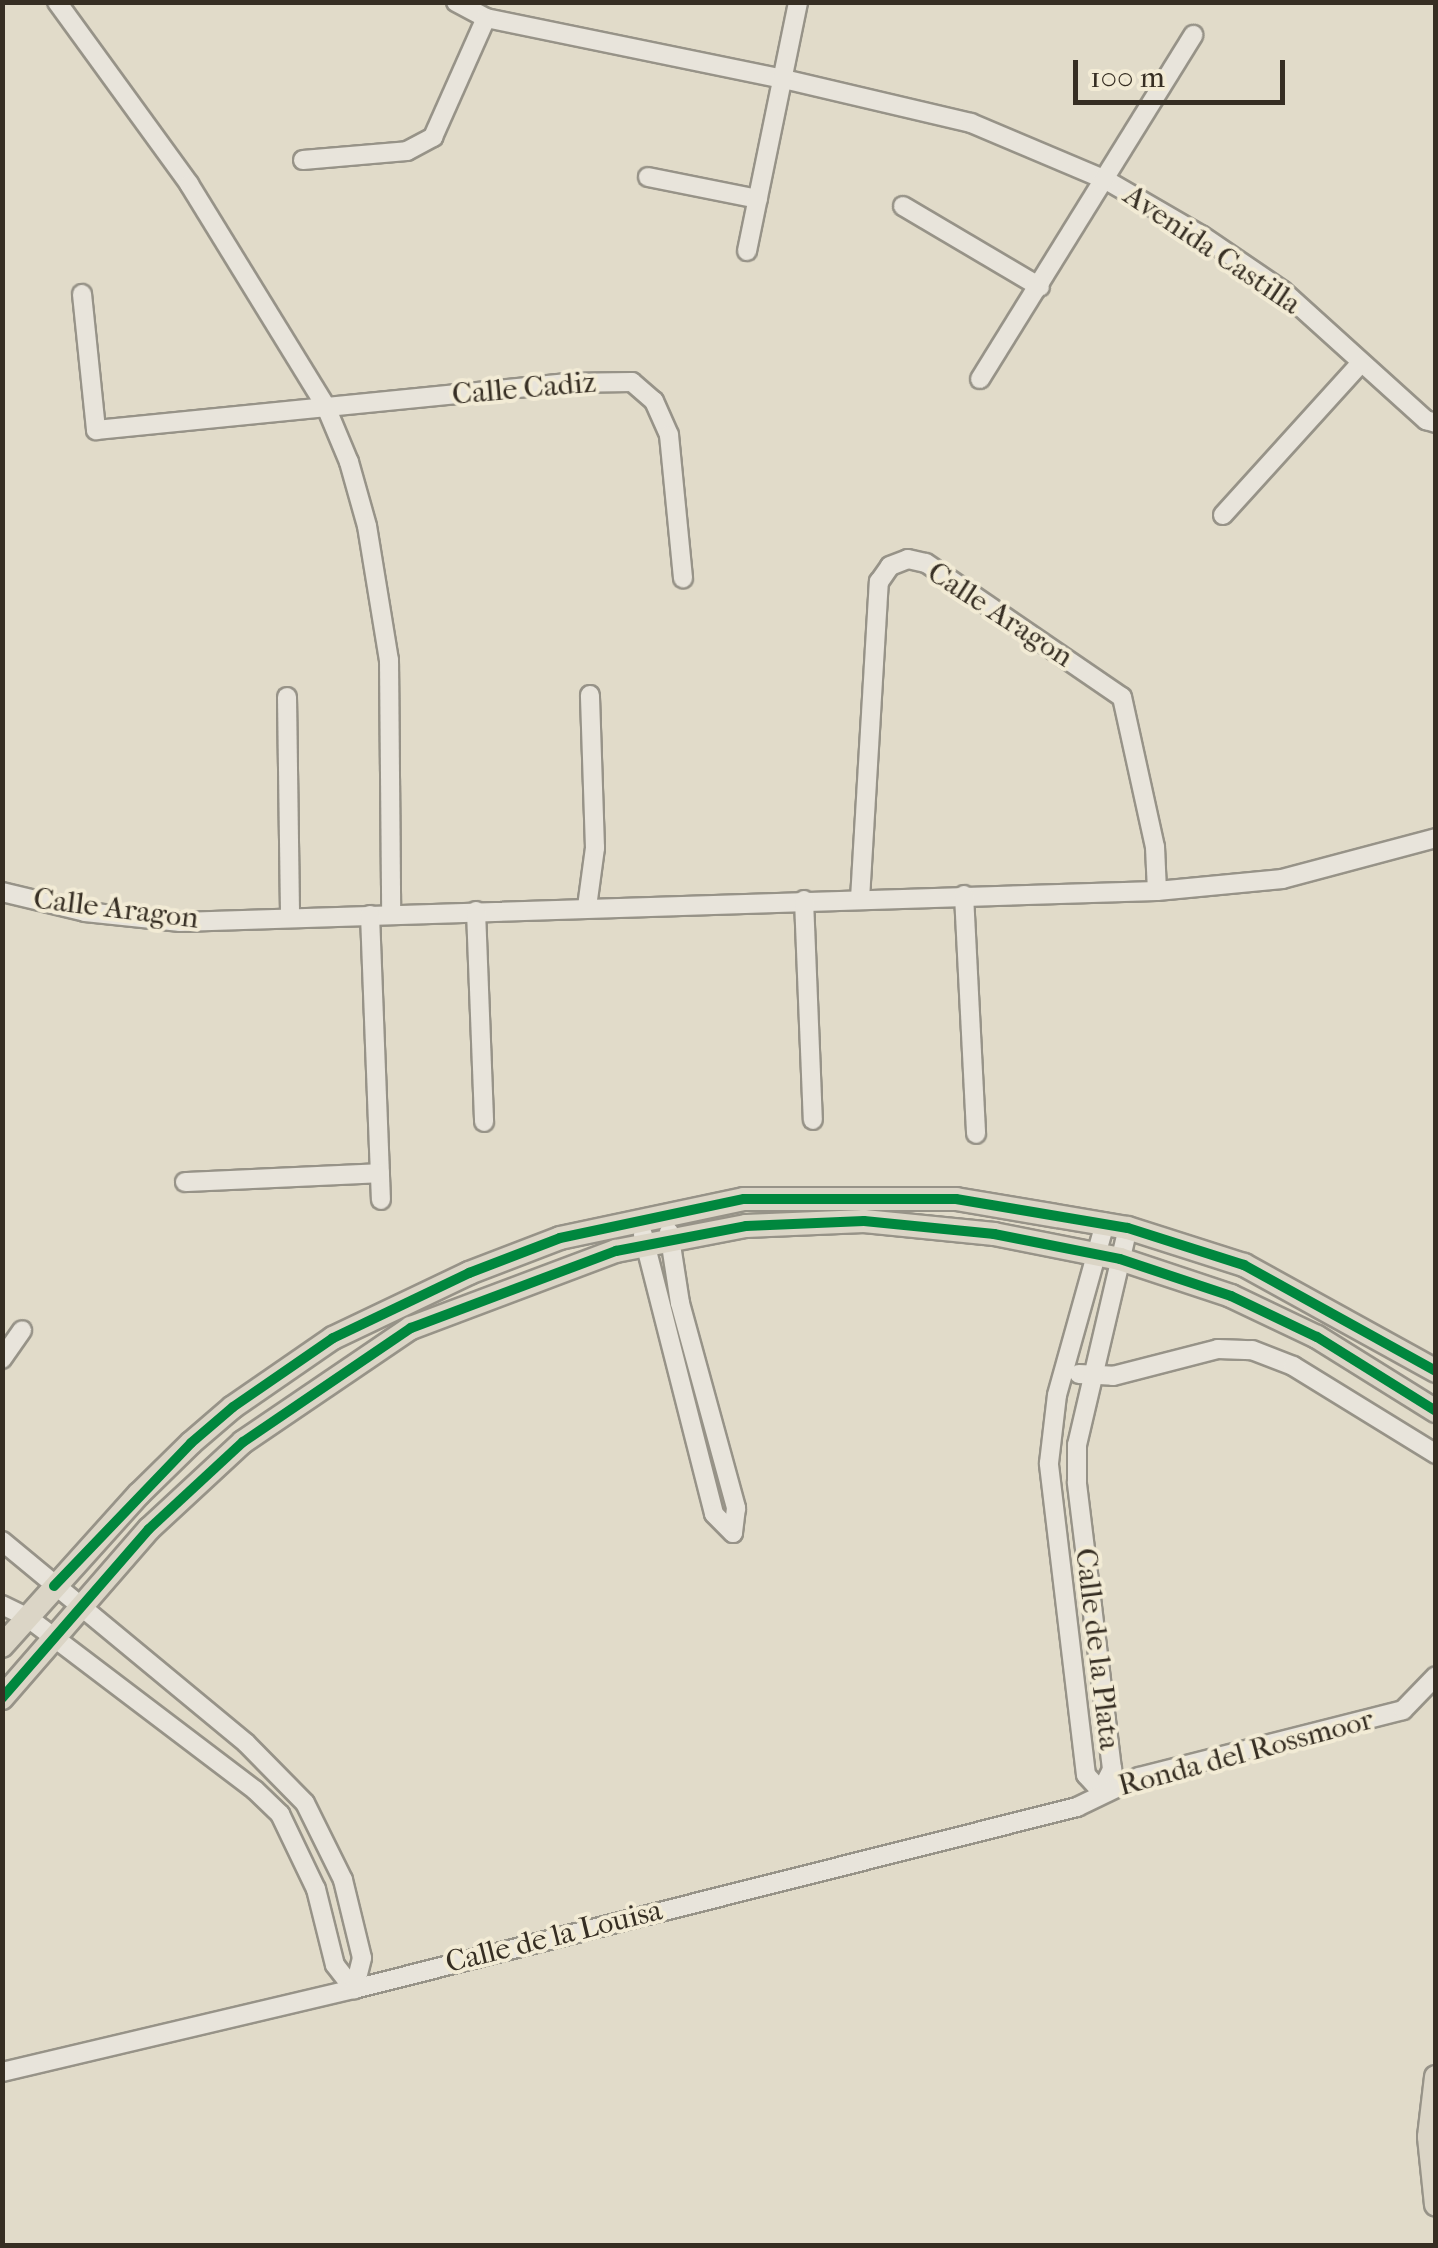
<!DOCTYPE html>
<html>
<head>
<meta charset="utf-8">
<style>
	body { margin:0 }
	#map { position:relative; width:1438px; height:2248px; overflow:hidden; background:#e1dbc9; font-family:"IM FELL French Canon",serif }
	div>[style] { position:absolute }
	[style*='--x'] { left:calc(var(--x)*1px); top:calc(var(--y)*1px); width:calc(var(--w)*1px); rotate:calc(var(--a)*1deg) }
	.roads { filter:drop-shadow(2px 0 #979388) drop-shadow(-2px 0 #979388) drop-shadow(0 2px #979388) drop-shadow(0 -2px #979388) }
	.minor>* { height:18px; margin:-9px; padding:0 9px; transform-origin:9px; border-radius:9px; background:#e8e4db }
	.major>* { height:22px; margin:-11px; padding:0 11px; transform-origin:11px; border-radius:11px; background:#dbd5c6 }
	.cycleway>* { height:10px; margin:-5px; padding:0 5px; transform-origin:5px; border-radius:5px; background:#00873e }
	span { translate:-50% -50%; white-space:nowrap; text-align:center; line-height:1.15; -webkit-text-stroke:8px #f2ebd5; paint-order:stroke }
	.street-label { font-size:30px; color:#362e23 }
	.frame { position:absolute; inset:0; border:5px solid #362e23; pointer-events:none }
	.scale { position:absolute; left:1073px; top:60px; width:212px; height:45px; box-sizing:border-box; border:5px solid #362e23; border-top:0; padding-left:12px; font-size:30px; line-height:35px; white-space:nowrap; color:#362e23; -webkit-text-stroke:8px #f2ebd5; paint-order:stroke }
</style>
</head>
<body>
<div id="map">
	<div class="roads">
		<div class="minor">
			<div style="--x:57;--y:2;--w:225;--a:54"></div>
			<div style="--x:189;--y:184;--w:262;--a:58.4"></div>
			<div style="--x:326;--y:407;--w:60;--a:67.3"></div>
			<div style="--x:349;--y:462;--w:66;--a:74.3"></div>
			<div style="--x:367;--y:526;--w:136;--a:80.7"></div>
			<div style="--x:389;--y:660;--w:254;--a:89.5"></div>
			<div style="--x:456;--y:2;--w:34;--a:28"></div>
			<div style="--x:486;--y:18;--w:304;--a:11.6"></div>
			<div style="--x:784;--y:79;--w:192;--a:13.2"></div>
			<div style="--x:971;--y:123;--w:147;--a:22.9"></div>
			<div style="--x:1106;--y:180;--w:110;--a:30.1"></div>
			<div style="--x:1201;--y:235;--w:99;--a:34.3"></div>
			<div style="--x:1283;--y:291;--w:193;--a:42.1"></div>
			<div style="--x:1426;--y:420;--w:10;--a:17"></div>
			<div style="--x:303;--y:160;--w:104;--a:-4.9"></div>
			<div style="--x:407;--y:151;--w:30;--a:-28"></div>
			<div style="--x:433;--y:137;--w:130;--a:-66"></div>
			<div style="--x:648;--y:177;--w:112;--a:11.3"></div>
			<div style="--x:903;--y:206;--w:159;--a:30.6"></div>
			<div style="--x:747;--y:251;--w:254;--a:-78.4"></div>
			<div style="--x:82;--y:294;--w:137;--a:84.1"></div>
			<div style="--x:96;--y:430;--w:474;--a:-5.7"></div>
			<div style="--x:568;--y:383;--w:64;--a:-0.9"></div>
			<div style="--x:632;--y:382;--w:29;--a:41"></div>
			<div style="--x:654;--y:401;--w:37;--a:66"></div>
			<div style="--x:669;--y:435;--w:144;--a:84.4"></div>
			<div style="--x:980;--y:379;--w:405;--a:-58.2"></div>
			<div style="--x:1223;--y:515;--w:205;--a:-47.8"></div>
			<div style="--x:287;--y:697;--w:221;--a:89.2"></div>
			<div style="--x:2;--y:892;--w:85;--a:13.5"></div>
			<div style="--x:85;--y:912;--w:96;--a:6"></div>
			<div style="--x:180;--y:922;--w:977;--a:-1.82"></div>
			<div style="--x:1157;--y:891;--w:126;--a:-5.5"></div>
			<div style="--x:1282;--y:879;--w:159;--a:-14.9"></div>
			<div style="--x:964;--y:895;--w:239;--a:87.1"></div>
			<div style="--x:860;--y:899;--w:318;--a:-86.6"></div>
			<div style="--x:879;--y:582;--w:19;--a:-55"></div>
			<div style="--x:890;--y:566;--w:19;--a:-21"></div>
			<div style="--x:908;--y:559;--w:18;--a:13"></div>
			<div style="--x:926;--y:563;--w:237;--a:34.4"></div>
			<div style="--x:1122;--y:697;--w:154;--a:77.6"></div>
			<div style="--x:1155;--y:847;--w:44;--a:87.4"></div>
			<div style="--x:804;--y:900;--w:220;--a:87.7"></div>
			<div style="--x:587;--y:907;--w:60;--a:-82.3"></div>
			<div style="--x:595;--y:848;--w:153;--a:-91.9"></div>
			<div style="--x:476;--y:911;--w:211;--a:87.8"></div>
			<div style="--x:370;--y:915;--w:285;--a:87.8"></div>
			<div style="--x:185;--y:1182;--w:195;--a:-2.6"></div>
			<div style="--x:669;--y:1232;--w:72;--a:81.2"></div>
			<div style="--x:680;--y:1303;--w:213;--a:74.7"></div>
			<div style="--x:736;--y:1508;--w:25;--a:97"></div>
			<div style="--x:643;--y:1235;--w:288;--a:75.7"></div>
			<div style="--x:714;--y:1514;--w:27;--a:45"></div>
			<div style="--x:2;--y:1359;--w:35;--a:-55"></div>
			<div style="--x:1079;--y:1374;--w:34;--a:3"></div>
			<div style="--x:1113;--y:1376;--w:108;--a:-14.4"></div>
			<div style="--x:1218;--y:1349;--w:34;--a:2"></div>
			<div style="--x:1252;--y:1350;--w:44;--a:21.3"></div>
			<div style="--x:1293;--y:1366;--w:168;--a:31.6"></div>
			<div style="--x:2;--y:1541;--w:317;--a:39.6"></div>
			<div style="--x:246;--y:1743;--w:84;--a:45.5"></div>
			<div style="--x:305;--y:1803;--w:86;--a:63.7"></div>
			<div style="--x:343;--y:1880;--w:80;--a:76.3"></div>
			<div style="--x:362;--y:1958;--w:32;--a:104"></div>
			<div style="--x:2;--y:1605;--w:28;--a:26"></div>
			<div style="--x:27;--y:1617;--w:286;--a:37.2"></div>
			<div style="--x:255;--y:1790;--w:35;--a:44"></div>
			<div style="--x:280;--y:1814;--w:83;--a:64.4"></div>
			<div style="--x:316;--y:1889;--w:78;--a:76"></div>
			<div style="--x:335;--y:1965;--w:31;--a:52"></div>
			<div style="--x:1101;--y:1791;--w:22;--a:-133"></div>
			<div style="--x:1086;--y:1775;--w:314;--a:-96.8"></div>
			<div style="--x:1049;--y:1463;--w:68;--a:-83.3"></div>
			<div style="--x:1057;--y:1395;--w:179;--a:-74.4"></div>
			<div style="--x:1101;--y:1791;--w:25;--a:-63"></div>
			<div style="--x:1112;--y:1769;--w:289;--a:-97"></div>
			<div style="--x:1077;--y:1482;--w:37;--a:-90"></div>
			<div style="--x:1077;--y:1445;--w:223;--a:-76.8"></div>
			<div style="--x:2;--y:2072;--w:362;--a:-13.3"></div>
			<div style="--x:354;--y:1989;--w:746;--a:-14.13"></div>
			<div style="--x:1077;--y:1807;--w:69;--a:-25.8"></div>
			<div style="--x:1139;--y:1777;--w:272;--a:-14.2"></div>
			<div style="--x:1403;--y:1710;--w:47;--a:-45.9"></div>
		</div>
		<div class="major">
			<div style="--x:2;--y:1646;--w:205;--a:-48"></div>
			<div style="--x:139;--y:1494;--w:73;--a:-44.4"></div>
			<div style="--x:191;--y:1443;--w:55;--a:-40.6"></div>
			<div style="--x:233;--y:1407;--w:121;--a:-34.6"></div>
			<div style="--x:333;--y:1338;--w:151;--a:-25.5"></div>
			<div style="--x:469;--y:1273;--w:97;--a:-21"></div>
			<div style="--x:560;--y:1238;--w:188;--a:-12"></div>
			<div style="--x:744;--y:1199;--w:212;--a:0"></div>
			<div style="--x:956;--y:1199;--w:174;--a:9.6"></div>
			<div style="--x:1128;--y:1228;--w:122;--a:17.7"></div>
			<div style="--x:1244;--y:1265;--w:219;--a:28.9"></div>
			<div style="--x:2;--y:1698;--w:224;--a:-49"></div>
			<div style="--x:149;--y:1529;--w:128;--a:-42.8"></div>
			<div style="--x:243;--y:1442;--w:203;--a:-34.2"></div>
			<div style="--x:411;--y:1328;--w:219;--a:-20.6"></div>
			<div style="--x:616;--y:1251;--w:132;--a:-10.9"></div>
			<div style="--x:746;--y:1226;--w:118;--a:-2.4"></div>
			<div style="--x:864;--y:1221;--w:131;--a:5.7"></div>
			<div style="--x:994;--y:1234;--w:128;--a:11.2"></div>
			<div style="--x:1120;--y:1259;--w:117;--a:18.4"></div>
			<div style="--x:1231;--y:1296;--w:95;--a:25.5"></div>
			<div style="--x:1317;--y:1337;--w:140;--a:31.9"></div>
			<div style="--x:1436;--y:2077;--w:60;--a:96.7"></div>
			<div style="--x:1429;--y:2137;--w:68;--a:84.1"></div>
		</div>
	</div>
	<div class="cycleway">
		<div style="--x:54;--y:1586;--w:198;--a:-46.2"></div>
		<div style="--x:191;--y:1443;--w:55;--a:-40.6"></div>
		<div style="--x:233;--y:1407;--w:121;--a:-34.6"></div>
		<div style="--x:333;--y:1338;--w:151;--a:-25.5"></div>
		<div style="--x:469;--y:1273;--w:97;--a:-21"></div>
		<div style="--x:560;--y:1238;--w:188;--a:-12"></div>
		<div style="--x:744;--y:1199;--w:212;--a:0"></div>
		<div style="--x:956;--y:1199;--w:174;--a:9.6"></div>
		<div style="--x:1128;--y:1228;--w:122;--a:17.7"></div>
		<div style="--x:1244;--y:1265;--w:219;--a:28.9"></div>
		<div style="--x:2;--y:1698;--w:224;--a:-49"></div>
		<div style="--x:149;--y:1529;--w:128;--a:-42.8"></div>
		<div style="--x:243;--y:1442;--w:203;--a:-34.2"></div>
		<div style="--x:411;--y:1328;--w:219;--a:-20.6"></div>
		<div style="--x:616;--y:1251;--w:132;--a:-10.9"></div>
		<div style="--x:746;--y:1226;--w:118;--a:-2.4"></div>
		<div style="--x:864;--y:1221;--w:131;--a:5.7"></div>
		<div style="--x:994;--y:1234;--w:128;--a:11.2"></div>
		<div style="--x:1120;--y:1259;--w:117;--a:18.4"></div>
		<div style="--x:1231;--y:1296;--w:95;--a:25.5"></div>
		<div style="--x:1317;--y:1337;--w:140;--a:31.9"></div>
	</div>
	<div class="street-label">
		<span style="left:1212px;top:250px;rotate:34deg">Avenida Castilla</span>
		<span style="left:524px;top:389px;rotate:-5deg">Calle Cadiz</span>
		<span style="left:1000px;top:615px;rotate:33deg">Calle Aragon</span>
		<span style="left:116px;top:909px;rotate:7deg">Calle Aragon</span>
		<span style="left:1097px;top:1649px;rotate:83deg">Calle de la Plata</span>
		<span style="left:1246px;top:1753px;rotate:-15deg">Ronda del Rossmoor</span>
		<span style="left:554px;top:1937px;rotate:-14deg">Calle de la Louisa</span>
	</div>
	<div class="frame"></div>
	<div class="scale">100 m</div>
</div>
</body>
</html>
